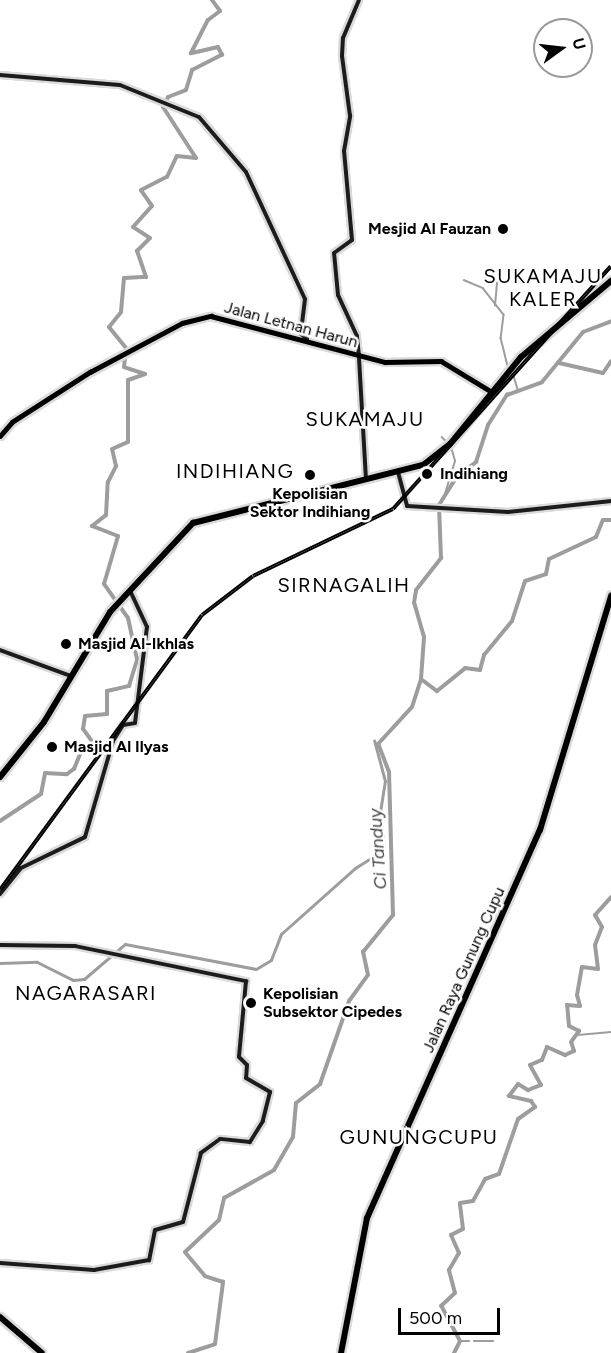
<!DOCTYPE html>
<html>
<head>
<meta charset="utf-8">
<style>
	body { margin:0 }
	#map { position:relative; width:611px; height:1353px; overflow:hidden; background:#fff; font-family:Figtree,sans-serif }
	div>[style] { position:absolute }
	[style*='--x'] { left:calc(var(--x)*1px); top:calc(var(--y)*1px); width:calc(var(--w)*1px); rotate:calc(var(--a)*1deg) }
	.stream>* { height:1.5px; margin:-0.75px; padding:0 0.75px; transform-origin:0.75px; border-radius:0.75px; background:#9d9d9d }
	.canal>* { height:3px; margin:-1.5px; padding:0 1.5px; transform-origin:1.5px; border-radius:1.5px; background:#9d9d9d }
	.river>* { height:4px; margin:-2px; padding:0 2px; transform-origin:2px; border-radius:2px; background:#9d9d9d }
	.roads { filter:drop-shadow(2px 0 #dbdbdb) drop-shadow(-2px 0 #dbdbdb) drop-shadow(0 2px #dbdbdb) drop-shadow(0 -2px #dbdbdb) }
	.secondary>* { height:4px; margin:-2px; padding:0 2px; transform-origin:2px; border-radius:2px; background:#1c1c1c }
	.primary>* { height:4.5px; margin:-2.25px; padding:0 2.25px; transform-origin:2.25px; border-radius:2.25px; background:#000 }
	.highway>* { height:6px; margin:-3px; padding:0 3px; transform-origin:3px; border-radius:3px; background:#000 }
	.rail>* { height:4px; margin-top:-2px; transform-origin:0; background:repeating-linear-gradient(90deg,#fff 0 4.5px,#000 0 9px); box-sizing:border-box; border-block:2px solid #000 }
	.dots>* { width:16px; height:16px; translate:-50% -50%; box-sizing:border-box; border:3px solid #fff; border-radius:50% }
	span { translate:-50% -50%; white-space:nowrap; text-align:center; line-height:1.15; -webkit-text-stroke:5px #fff; paint-order:stroke }
	.poi-label { font-size:16px; color:#000; font-weight:700 }
	.right { translate:-100% -50%; text-align:right }
	.left { translate:0 -50%; text-align:left }
	.street-label { font-size:16px; color:#000 }
	.water-label { font-size:18px; color:#3e3e3e; font-style:italic }
	.quarter-label { font-size:20px; color:#000; letter-spacing:1.5px }
	.north { position:absolute; left:533px; top:18px; width:60px; height:60px; box-sizing:border-box; background:#fff; border:2px solid #999; border-radius:50%; rotate:75deg; font-size:16px; font-weight:700; line-height:24px; text-align:center; color:#000 }
	.north::after { content:''; display:block; margin:auto; width:21px; height:27px; background:#000; clip-path:polygon(50% 0,100% 100%,50% 72%,0 100%) }
	.scale { position:absolute; left:398px; top:1308px; width:102px; height:27px; box-sizing:border-box; border:3px solid #000; border-top:0; padding-left:8px; font-size:18px; line-height:21px; white-space:nowrap; color:#000; -webkit-text-stroke:4px #fff; paint-order:stroke }
</style>
</head>
<body>
<div id="map">
	<div class="stream">
		<div style="--x:464;--y:280;--w:21;--a:23"></div>
		<div style="--x:483;--y:288;--w:34;--a:52"></div>
		<div style="--x:504;--y:315;--w:23;--a:97"></div>
		<div style="--x:501;--y:338;--w:30;--a:76"></div>
		<div style="--x:495;--y:306;--w:25;--a:-85"></div>
		<div style="--x:513;--y:373;--w:17;--a:73"></div>
		<div style="--x:442;--y:437;--w:8;--a:45"></div>
		<div style="--x:445;--y:494;--w:34;--a:-73"></div>
		<div style="--x:455;--y:461;--w:15;--a:-106"></div>
		<div style="--x:578;--y:1035;--w:33;--a:-5"></div>
		<div style="--x:460;--y:1341;--w:9;--a:0"></div>
		<div style="--x:474;--y:1341;--w:19;--a:0"></div>
	</div>
	<div class="canal">
		<div style="--x:0;--y:963;--w:37;--a:-2"></div>
		<div style="--x:37;--y:962;--w:40;--a:26.6"></div>
		<div style="--x:73;--y:980;--w:11;--a:-5"></div>
		<div style="--x:84;--y:979;--w:54;--a:-40.5"></div>
		<div style="--x:125;--y:944;--w:133;--a:10.8"></div>
		<div style="--x:256;--y:969;--w:17;--a:-31"></div>
		<div style="--x:271;--y:960;--w:28;--a:-69"></div>
		<div style="--x:281;--y:934;--w:99;--a:-41.7"></div>
		<div style="--x:355;--y:868;--w:34;--a:-32"></div>
		<div style="--x:384;--y:850;--w:38;--a:-96"></div>
		<div style="--x:380;--y:812;--w:31;--a:-81"></div>
		<div style="--x:385;--y:781;--w:42;--a:-105"></div>
	</div>
	<div class="river">
		<div style="--x:559;--y:363;--w:45;--a:12.8"></div>
		<div style="--x:603;--y:373;--w:14;--a:-56"></div>
		<div style="--x:421;--y:679;--w:20;--a:37"></div>
		<div style="--x:437;--y:691;--w:36;--a:-39"></div>
		<div style="--x:465;--y:668;--w:15;--a:8"></div>
		<div style="--x:480;--y:670;--w:16;--a:-75"></div>
		<div style="--x:484;--y:655;--w:44;--a:-50.5"></div>
		<div style="--x:512;--y:621;--w:42;--a:-72"></div>
		<div style="--x:525;--y:581;--w:22;--a:-18"></div>
		<div style="--x:546;--y:574;--w:15;--a:-79"></div>
		<div style="--x:549;--y:559;--w:52;--a:-25.1"></div>
		<div style="--x:596;--y:537;--w:18;--a:-68"></div>
		<div style="--x:603;--y:520;--w:8;--a:0"></div>
		<div style="--x:0;--y:821;--w:49;--a:-33.4"></div>
		<div style="--x:41;--y:794;--w:21;--a:-79"></div>
		<div style="--x:45;--y:773;--w:22;--a:3"></div>
		<div style="--x:67;--y:774;--w:9;--a:-36"></div>
		<div style="--x:74;--y:769;--w:22;--a:-68"></div>
		<div style="--x:82;--y:749;--w:13;--a:-23"></div>
		<div style="--x:94;--y:744;--w:19;--a:-126"></div>
		<div style="--x:83;--y:729;--w:13;--a:-81"></div>
		<div style="--x:85;--y:716;--w:22;--a:-5"></div>
		<div style="--x:107;--y:714;--w:23;--a:-90"></div>
		<div style="--x:107;--y:691;--w:23;--a:-13"></div>
		<div style="--x:129;--y:686;--w:28;--a:-73"></div>
		<div style="--x:137;--y:659;--w:42;--a:-102.4"></div>
		<div style="--x:128;--y:618;--w:42;--a:-125.2"></div>
		<div style="--x:104;--y:584;--w:50;--a:-73.7"></div>
		<div style="--x:118;--y:536;--w:28;--a:-159"></div>
		<div style="--x:92;--y:526;--w:18;--a:-38"></div>
		<div style="--x:106;--y:515;--w:33;--a:-87"></div>
		<div style="--x:108;--y:482;--w:18;--a:-63"></div>
		<div style="--x:116;--y:466;--w:17;--a:-103"></div>
		<div style="--x:112;--y:449;--w:17;--a:-24"></div>
		<div style="--x:128;--y:442;--w:62;--a:-90"></div>
		<div style="--x:128;--y:380;--w:18;--a:-19"></div>
		<div style="--x:145;--y:374;--w:22;--a:-162"></div>
		<div style="--x:124;--y:367;--w:19;--a:-84"></div>
		<div style="--x:126;--y:348;--w:27;--a:-129"></div>
		<div style="--x:109;--y:327;--w:19;--a:-51"></div>
		<div style="--x:121;--y:312;--w:34;--a:-85"></div>
		<div style="--x:124;--y:278;--w:22;--a:-3"></div>
		<div style="--x:146;--y:277;--w:28;--a:-109"></div>
		<div style="--x:137;--y:251;--w:18;--a:-45"></div>
		<div style="--x:150;--y:238;--w:20;--a:-147"></div>
		<div style="--x:133;--y:227;--w:28;--a:-48"></div>
		<div style="--x:152;--y:206;--w:19;--a:-125"></div>
		<div style="--x:141;--y:190;--w:29;--a:-27"></div>
		<div style="--x:167;--y:177;--w:23;--a:-65"></div>
		<div style="--x:177;--y:156;--w:19;--a:6"></div>
		<div style="--x:196;--y:158;--w:61;--a:-122.9"></div>
		<div style="--x:163;--y:107;--w:11;--a:-63"></div>
		<div style="--x:168;--y:97;--w:19;--a:-21"></div>
		<div style="--x:186;--y:90;--w:21;--a:-73"></div>
		<div style="--x:192;--y:70;--w:34;--a:-27"></div>
		<div style="--x:222;--y:55;--w:9;--a:-117"></div>
		<div style="--x:218;--y:47;--w:28;--a:167"></div>
		<div style="--x:191;--y:53;--w:37;--a:-63"></div>
		<div style="--x:208;--y:20;--w:15;--a:-37"></div>
		<div style="--x:220;--y:11;--w:14;--a:-126"></div>
		<div style="--x:188;--y:1353;--w:28;--a:-18"></div>
		<div style="--x:215;--y:1344;--w:63;--a:-82.6"></div>
		<div style="--x:223;--y:1282;--w:19;--a:-162"></div>
		<div style="--x:205;--y:1276;--w:31;--a:-130"></div>
		<div style="--x:185;--y:1252;--w:47;--a:-43.3"></div>
		<div style="--x:219;--y:1220;--w:23;--a:-77"></div>
		<div style="--x:224;--y:1198;--w:57;--a:-29.2"></div>
		<div style="--x:274;--y:1170;--w:38;--a:-60"></div>
		<div style="--x:293;--y:1137;--w:34;--a:-85"></div>
		<div style="--x:296;--y:1103;--w:31;--a:-38"></div>
		<div style="--x:320;--y:1084;--w:88;--a:-70.7"></div>
		<div style="--x:349;--y:1001;--w:32;--a:-54"></div>
		<div style="--x:368;--y:975;--w:24;--a:-102"></div>
		<div style="--x:363;--y:952;--w:48;--a:-51"></div>
		<div style="--x:393;--y:915;--w:143;--a:-91.6"></div>
		<div style="--x:389;--y:772;--w:30;--a:-111"></div>
		<div style="--x:378;--y:744;--w:50;--a:-47.4"></div>
		<div style="--x:412;--y:707;--w:29;--a:-72"></div>
		<div style="--x:421;--y:679;--w:42;--a:-85.9"></div>
		<div style="--x:424;--y:637;--w:35;--a:-106"></div>
		<div style="--x:414;--y:603;--w:13;--a:-81"></div>
		<div style="--x:416;--y:590;--w:41;--a:-52"></div>
		<div style="--x:441;--y:558;--w:53;--a:-92.2"></div>
		<div style="--x:439;--y:505;--w:34;--a:-58"></div>
		<div style="--x:457;--y:476;--w:24;--a:-36"></div>
		<div style="--x:476;--y:462;--w:39;--a:-72"></div>
		<div style="--x:488;--y:425;--w:36;--a:-58"></div>
		<div style="--x:507;--y:395;--w:37;--a:-20"></div>
		<div style="--x:542;--y:382;--w:65;--a:-50.6"></div>
		<div style="--x:583;--y:332;--w:30;--a:-21"></div>
		<div style="--x:454;--y:1353;--w:13;--a:-63"></div>
		<div style="--x:460;--y:1341;--w:40;--a:-118"></div>
		<div style="--x:441;--y:1306;--w:19;--a:-43"></div>
		<div style="--x:455;--y:1293;--w:24;--a:-105"></div>
		<div style="--x:449;--y:1270;--w:20;--a:-60"></div>
		<div style="--x:459;--y:1253;--w:20;--a:-114"></div>
		<div style="--x:451;--y:1235;--w:13;--a:-27"></div>
		<div style="--x:463;--y:1229;--w:26;--a:-97"></div>
		<div style="--x:460;--y:1203;--w:13;--a:-9"></div>
		<div style="--x:473;--y:1201;--w:25;--a:-61"></div>
		<div style="--x:485;--y:1179;--w:15;--a:-20"></div>
		<div style="--x:499;--y:1174;--w:58;--a:-70.9"></div>
		<div style="--x:518;--y:1119;--w:21;--a:-35"></div>
		<div style="--x:535;--y:1107;--w:7;--a:-124"></div>
		<div style="--x:531;--y:1101;--w:23;--a:-167"></div>
		<div style="--x:509;--y:1096;--w:15;--a:-53"></div>
		<div style="--x:518;--y:1084;--w:12;--a:31"></div>
		<div style="--x:528;--y:1090;--w:14;--a:-21"></div>
		<div style="--x:541;--y:1085;--w:23;--a:-119"></div>
		<div style="--x:530;--y:1065;--w:13;--a:-23"></div>
		<div style="--x:542;--y:1060;--w:14;--a:-69"></div>
		<div style="--x:547;--y:1047;--w:20;--a:24"></div>
		<div style="--x:565;--y:1055;--w:10;--a:-24"></div>
		<div style="--x:574;--y:1051;--w:9;--a:-108"></div>
		<div style="--x:571;--y:1042;--w:14;--a:-54"></div>
		<div style="--x:579;--y:1031;--w:11;--a:-153"></div>
		<div style="--x:569;--y:1026;--w:21;--a:-95"></div>
		<div style="--x:567;--y:1005;--w:13;--a:4"></div>
		<div style="--x:580;--y:1006;--w:11;--a:-105"></div>
		<div style="--x:577;--y:995;--w:28;--a:-80"></div>
		<div style="--x:582;--y:967;--w:16;--a:7"></div>
		<div style="--x:598;--y:969;--w:24;--a:-97"></div>
		<div style="--x:595;--y:945;--w:19;--a:-69"></div>
		<div style="--x:602;--y:927;--w:14;--a:-120"></div>
		<div style="--x:595;--y:915;--w:24;--a:-48"></div>
	</div>
	<div class="roads">
		<div class="secondary">
			<div style="--x:0;--y:75;--w:120;--a:4.8"></div>
			<div style="--x:120;--y:85;--w:85;--a:22.1"></div>
			<div style="--x:199;--y:117;--w:72;--a:49.5"></div>
			<div style="--x:246;--y:172;--w:140;--a:65.1"></div>
			<div style="--x:305;--y:299;--w:35;--a:97"></div>
			<div style="--x:301;--y:334;--w:8;--a:40"></div>
			<div style="--x:359;--y:356;--w:20;--a:-96"></div>
			<div style="--x:357;--y:336;--w:45;--a:-114.9"></div>
			<div style="--x:338;--y:295;--w:42;--a:-95.4"></div>
			<div style="--x:334;--y:253;--w:22;--a:-36"></div>
			<div style="--x:352;--y:240;--w:89;--a:-95.1"></div>
			<div style="--x:344;--y:151;--w:36;--a:-80"></div>
			<div style="--x:350;--y:116;--w:61;--a:-97.6"></div>
			<div style="--x:342;--y:56;--w:18;--a:-87"></div>
			<div style="--x:343;--y:38;--w:41;--a:-67.2"></div>
			<div style="--x:359;--y:358;--w:121;--a:86.7"></div>
			<div style="--x:398;--y:472;--w:35;--a:75"></div>
			<div style="--x:407;--y:506;--w:101;--a:3.4"></div>
			<div style="--x:508;--y:512;--w:104;--a:-6.1"></div>
			<div style="--x:0;--y:650;--w:76;--a:20.1"></div>
			<div style="--x:0;--y:894;--w:33;--a:-51"></div>
			<div style="--x:21;--y:868;--w:71;--a:-25.8"></div>
			<div style="--x:85;--y:837;--w:100;--a:-73.7"></div>
			<div style="--x:113;--y:741;--w:19;--a:-58"></div>
			<div style="--x:123;--y:725;--w:12;--a:-9"></div>
			<div style="--x:135;--y:723;--w:97;--a:-82.9"></div>
			<div style="--x:147;--y:627;--w:38;--a:-115"></div>
			<div style="--x:0;--y:945;--w:75;--a:0.8"></div>
			<div style="--x:75;--y:946;--w:175;--a:11.6"></div>
			<div style="--x:246;--y:981;--w:76;--a:95.3"></div>
			<div style="--x:239;--y:1057;--w:11;--a:45"></div>
			<div style="--x:247;--y:1065;--w:13;--a:94"></div>
			<div style="--x:246;--y:1078;--w:28;--a:30"></div>
			<div style="--x:270;--y:1092;--w:30;--a:104"></div>
			<div style="--x:263;--y:1121;--w:25;--a:122"></div>
			<div style="--x:250;--y:1142;--w:30;--a:-174"></div>
			<div style="--x:220;--y:1139;--w:24;--a:144"></div>
			<div style="--x:201;--y:1153;--w:71;--a:104.6"></div>
			<div style="--x:183;--y:1222;--w:29;--a:164"></div>
			<div style="--x:155;--y:1230;--w:31;--a:101"></div>
			<div style="--x:149;--y:1260;--w:56;--a:169.7"></div>
			<div style="--x:94;--y:1270;--w:94;--a:-175.7"></div>
		</div>
		<div class="primary">
			<div style="--x:0;--y:436;--w:18;--a:-49"></div>
			<div style="--x:12;--y:422;--w:93;--a:-32.7"></div>
			<div style="--x:90;--y:372;--w:104;--a:-28"></div>
			<div style="--x:182;--y:323;--w:30;--a:-14"></div>
			<div style="--x:211;--y:316;--w:180;--a:14.8"></div>
			<div style="--x:385;--y:362;--w:56;--a:-1"></div>
			<div style="--x:441;--y:361;--w:60;--a:31.3"></div>
		</div>
		<div class="highway">
			<div style="--x:0;--y:777;--w:70;--a:-51.3"></div>
			<div style="--x:44;--y:722;--w:128;--a:-59"></div>
			<div style="--x:110;--y:612;--w:122;--a:-47"></div>
			<div style="--x:193;--y:523;--w:237;--a:-14.2"></div>
			<div style="--x:423;--y:465;--w:34;--a:-38"></div>
			<div style="--x:450;--y:444;--w:112;--a:-50.8"></div>
			<div style="--x:521;--y:357;--w:118;--a:-40.2"></div>
			<div style="--x:0;--y:1317;--w:55;--a:40.6"></div>
			<div style="--x:341;--y:1353;--w:137;--a:-79.1"></div>
			<div style="--x:367;--y:1218;--w:425;--a:-66"></div>
			<div style="--x:540;--y:830;--w:245;--a:-73.1"></div>
		</div>
	</div>
	<div class="rail">
		<div style="--x:0;--y:890;--w:341;--a:-53.7"></div>
		<div style="--x:202;--y:615;--w:64;--a:-37.4"></div>
		<div style="--x:253;--y:576;--w:155;--a:-25.6"></div>
		<div style="--x:393;--y:509;--w:326;--a:-48.1"></div>
	</div>
	<div class="dots">
		<div style="left:503px;top:229px;background:#000"></div>
		<div style="left:427px;top:474px;background:#000"></div>
		<div style="left:310px;top:475px;background:#000"></div>
		<div style="left:66px;top:644px;background:#000"></div>
		<div style="left:52px;top:747px;background:#000"></div>
		<div style="left:251px;top:1003px;background:#000"></div>
	</div>
	<div class="poi-label">
		<span class="right" style="left:491px;top:229px">Mesjid Al Fauzan</span>
		<span class="left" style="left:440px;top:474px">Indihiang</span>
		<span style="left:310px;top:503px">Kepolisian<br>Sektor Indihiang</span>
		<span class="left" style="left:78px;top:644px">Masjid Al-Ikhlas</span>
		<span class="left" style="left:64px;top:747px">Masjid Al Ilyas</span>
		<span class="left" style="left:263px;top:1003px">Kepolisian<br>Subsektor Cipedes</span>
	</div>
	<div class="street-label">
		<span style="left:291px;top:325px;rotate:15deg">Jalan Letnan Harun</span>
		<span style="left:464px;top:970px;rotate:-66deg">Jalan Raya Gunung Cupu</span>
	</div>
	<div class="water-label">
		<span style="left:378px;top:849px;rotate:-94deg">Ci Tanduy</span>
	</div>
	<div class="quarter-label">
		<span style="left:543px;top:288px">SUKAMAJU<br>KALER</span>
		<span style="left:365px;top:419px">SUKAMAJU</span>
		<span style="left:235px;top:471px">INDIHIANG</span>
		<span style="left:344px;top:585px">SIRNAGALIH</span>
		<span style="left:86px;top:993px">NAGARASARI</span>
		<span style="left:419px;top:1137px">GUNUNGCUPU</span>
	</div>
	<div class="north">U</div>
	<div class="scale">500 m</div>
</div>
</body>
</html>
